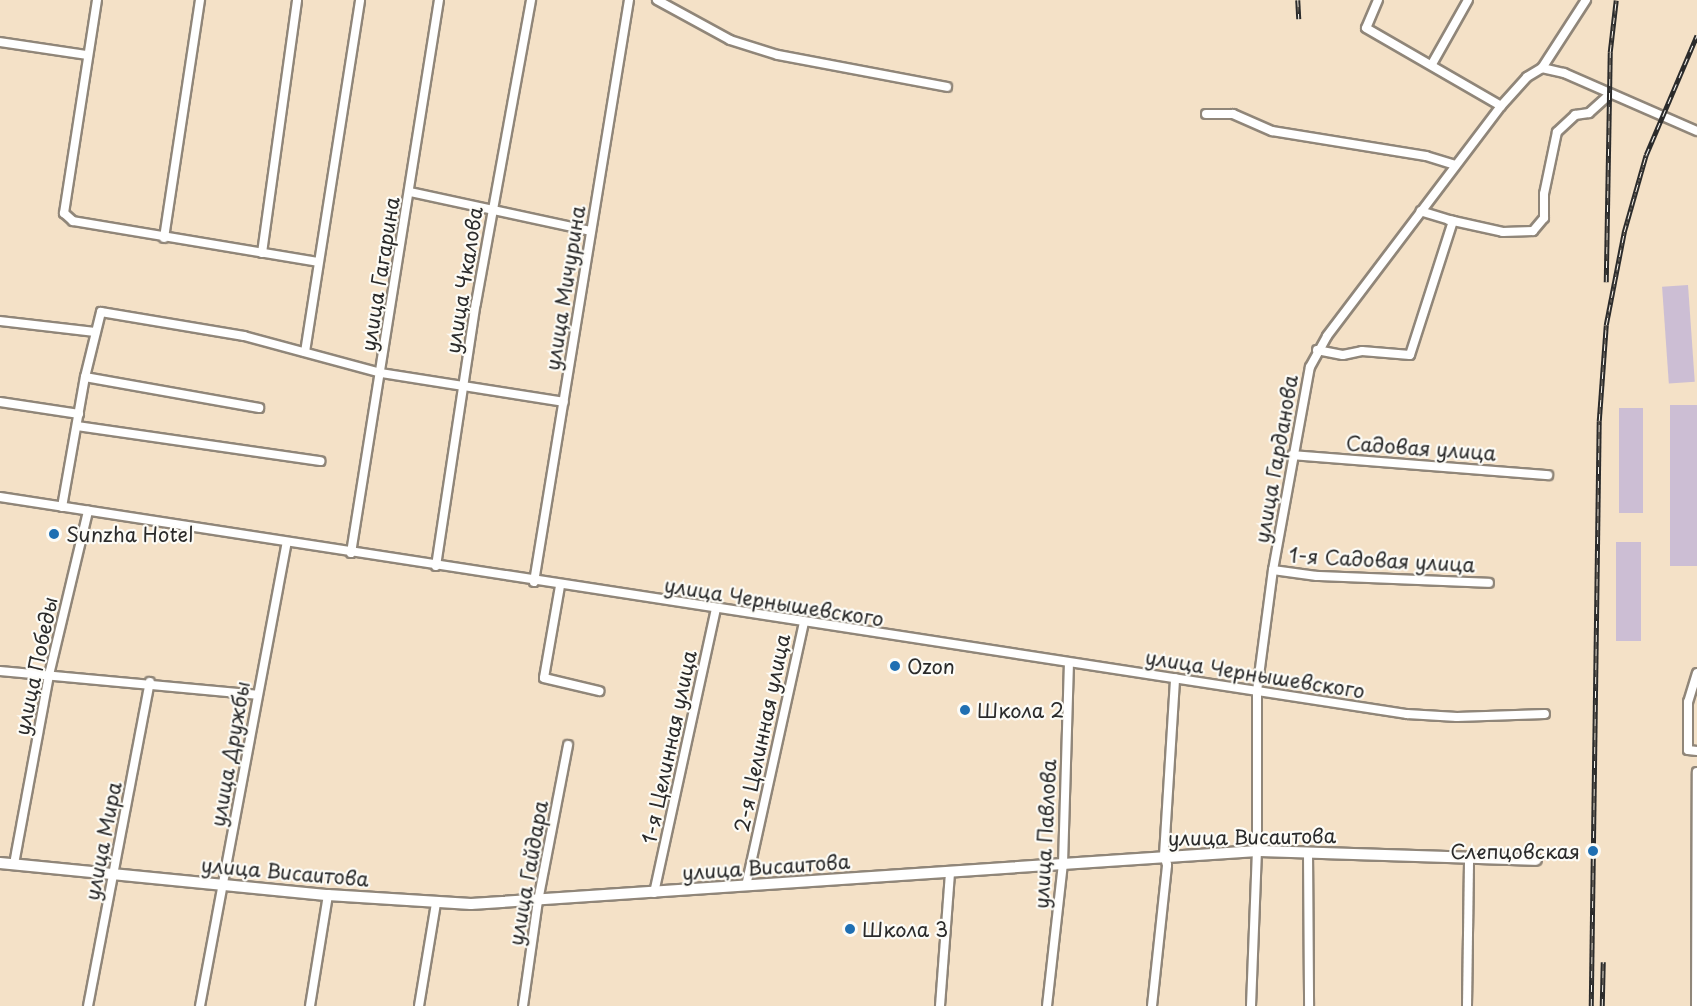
<!DOCTYPE html>
<html>
<head>
<meta charset="utf-8">
<style>
	body { margin:0 }
	#map { position:relative; width:1697px; height:1006px; overflow:hidden; background:#f4e1c7; font-family:"Playpen Sans",sans-serif }
	div>[style] { position:absolute }
	[style*='--x'] { left:calc(var(--x)*1px); top:calc(var(--y)*1px); width:calc(var(--w)*1px); rotate:calc(var(--a)*1deg) }
	.industrial>* { inset:0; background:#ccbed4; transform-origin:0 0 }
	.roads { filter:drop-shadow(2px 0 #908679) drop-shadow(-2px 0 #908679) drop-shadow(0 2px #908679) drop-shadow(0 -2px #908679) }
	.street>* { height:8px; margin:-4px; padding:0 4px; transform-origin:4px; border-radius:4px; background:#fff }
	.secondary>* { height:10px; margin:-5px; padding:0 5px; transform-origin:5px; border-radius:5px; background:#fff }
	.rail>* { height:4.5px; margin-top:-2.25px; transform-origin:0; background:repeating-linear-gradient(90deg,#fdfcf7 0 7px,#2b2b2b 0 14px); box-sizing:border-box; border-block:2px solid #2b2b2b }
	.dots>* { width:16px; height:16px; translate:-50% -50%; box-sizing:border-box; border:3px solid #fdfcf7; border-radius:50% }
	span { translate:-50% -50%; white-space:nowrap; text-align:center; line-height:1.15; -webkit-text-stroke:4.5px #fdfcf7; paint-order:stroke }
	.street-label { font-size:20px; color:#2b2b2b }
	.poi-label { font-size:20px; color:#2b2b2b }
	.left { translate:0 -50%; text-align:left }
	.right { translate:-100% -50%; text-align:right }
</style>
</head>
<body>
<div id="map">
	<div class="industrial">
		<div style="left:1688px;top:285px;width:97px;height:26px;rotate:86deg"></div>
		<div style="left:1670px;top:405px;width:27px;height:161px"></div>
		<div style="left:1619px;top:408px;width:24px;height:105px"></div>
		<div style="left:1616px;top:542px;width:25px;height:99px"></div>
	</div>
	<div class="roads">
		<div class="street">
			<div style="--x:97;--y:0;--w:216;--a:98.8"></div>
			<div style="--x:64;--y:213;--w:12;--a:42"></div>
			<div style="--x:73;--y:221;--w:247;--a:9.5"></div>
			<div style="--x:657;--y:0;--w:83;--a:28.7"></div>
			<div style="--x:730;--y:40;--w:50;--a:17.4"></div>
			<div style="--x:778;--y:55;--w:172;--a:10.7"></div>
			<div style="--x:1378;--y:0;--w:30;--a:113"></div>
			<div style="--x:1366;--y:28;--w:156;--a:30"></div>
			<div style="--x:0;--y:42;--w:88;--a:8.5"></div>
			<div style="--x:1432;--y:64;--w:73;--a:-60.6"></div>
			<div style="--x:1542;--y:68;--w:23;--a:13"></div>
			<div style="--x:1564;--y:73;--w:145;--a:23.6"></div>
			<div style="--x:1206;--y:114;--w:27;--a:0"></div>
			<div style="--x:1233;--y:114;--w:43;--a:23.6"></div>
			<div style="--x:1272;--y:131;--w:156;--a:9.2"></div>
			<div style="--x:1426;--y:156;--w:31;--a:17"></div>
			<div style="--x:410;--y:192;--w:185;--a:12.2"></div>
			<div style="--x:1449;--y:220;--w:55;--a:12.5"></div>
			<div style="--x:1503;--y:232;--w:30;--a:-2"></div>
			<div style="--x:1533;--y:231;--w:17;--a:-50"></div>
			<div style="--x:1544;--y:218;--w:24;--a:-90"></div>
			<div style="--x:1544;--y:194;--w:63;--a:-78.2"></div>
			<div style="--x:1557;--y:132;--w:25;--a:-43"></div>
			<div style="--x:1575;--y:115;--w:14;--a:-8"></div>
			<div style="--x:1589;--y:113;--w:28;--a:-42"></div>
			<div style="--x:164;--y:238;--w:241;--a:-81.4"></div>
			<div style="--x:262;--y:253;--w:255;--a:-82.1"></div>
			<div style="--x:0;--y:321;--w:96;--a:6.6"></div>
			<div style="--x:1317;--y:350;--w:26;--a:11"></div>
			<div style="--x:1343;--y:355;--w:19;--a:-12"></div>
			<div style="--x:1362;--y:351;--w:48;--a:4.8"></div>
			<div style="--x:1410;--y:355;--w:141;--a:-72.2"></div>
			<div style="--x:1453;--y:221;--w:34;--a:-163"></div>
			<div style="--x:305;--y:352;--w:356;--a:-81.1"></div>
			<div style="--x:85;--y:377;--w:177;--a:10.1"></div>
			<div style="--x:0;--y:402;--w:80;--a:8.6"></div>
			<div style="--x:77;--y:426;--w:246;--a:8.2"></div>
			<div style="--x:1292;--y:455;--w:257;--a:4.5"></div>
			<div style="--x:0;--y:497;--w:1424;--a:8.77"></div>
			<div style="--x:1407;--y:714;--w:50;--a:3.4"></div>
			<div style="--x:1457;--y:717;--w:88;--a:-2"></div>
			<div style="--x:62;--y:507;--w:132;--a:-80"></div>
			<div style="--x:85;--y:377;--w:67;--a:-76.2"></div>
			<div style="--x:101;--y:312;--w:145;--a:9.5"></div>
			<div style="--x:244;--y:336;--w:142;--a:15.1"></div>
			<div style="--x:381;--y:373;--w:185;--a:9"></div>
			<div style="--x:351;--y:553;--w:560;--a:-80.96"></div>
			<div style="--x:436;--y:566;--w:266;--a:-81.4"></div>
			<div style="--x:476;--y:303;--w:308;--a:-79.7"></div>
			<div style="--x:1273;--y:570;--w:44;--a:7.8"></div>
			<div style="--x:1317;--y:576;--w:172;--a:2.3"></div>
			<div style="--x:534;--y:582;--w:590;--a:-80.73"></div>
			<div style="--x:560;--y:586;--w:93;--a:99.9"></div>
			<div style="--x:544;--y:678;--w:57;--a:13.3"></div>
			<div style="--x:0;--y:671;--w:258;--a:5.3"></div>
			<div style="--x:1697;--y:673;--w:30;--a:107"></div>
			<div style="--x:1688;--y:702;--w:48;--a:90"></div>
			<div style="--x:1688;--y:750;--w:9;--a:6"></div>
			<div style="--x:1308;--y:852;--w:154;--a:89.6"></div>
			<div style="--x:14;--y:864;--w:192;--a:-79.5"></div>
			<div style="--x:49;--y:675;--w:169;--a:-76.6"></div>
			<div style="--x:746;--y:886;--w:270;--a:-77.6"></div>
			<div style="--x:654;--y:893;--w:291;--a:-77.7"></div>
			<div style="--x:88;--y:1006;--w:330;--a:-79.2"></div>
			<div style="--x:200;--y:1006;--w:471;--a:-79.4"></div>
			<div style="--x:310;--y:1006;--w:112;--a:-80.8"></div>
			<div style="--x:419;--y:1006;--w:104;--a:-80.6"></div>
			<div style="--x:523;--y:1006;--w:106;--a:-81.9"></div>
			<div style="--x:538;--y:901;--w:159;--a:-79.1"></div>
			<div style="--x:940;--y:1006;--w:133;--a:-85.7"></div>
			<div style="--x:1047;--y:1006;--w:143;--a:-83.6"></div>
			<div style="--x:1063;--y:864;--w:201;--a:-88.3"></div>
			<div style="--x:1152;--y:1006;--w:142;--a:-83.9"></div>
			<div style="--x:1167;--y:865;--w:10;--a:-107"></div>
			<div style="--x:1164;--y:855;--w:177;--a:-86.4"></div>
			<div style="--x:1251;--y:1006;--w:155;--a:-87.8"></div>
			<div style="--x:1257;--y:851;--w:160;--a:-90"></div>
			<div style="--x:1257;--y:691;--w:122;--a:-82.5"></div>
			<div style="--x:1273;--y:570;--w:206;--a:-79.7"></div>
			<div style="--x:1310;--y:367;--w:35;--a:-61"></div>
			<div style="--x:1327;--y:336;--w:288;--a:-52.9"></div>
			<div style="--x:1501;--y:106;--w:39;--a:-48"></div>
			<div style="--x:1527;--y:77;--w:17;--a:-31"></div>
			<div style="--x:1542;--y:68;--w:81;--a:-57.1"></div>
			<div style="--x:1467;--y:1006;--w:146;--a:-89.2"></div>
			<div style="--x:1696;--y:1006;--w:234;--a:-89.8"></div>
		</div>
		<div class="secondary">
			<div style="--x:0;--y:863;--w:330;--a:5.6"></div>
			<div style="--x:328;--y:895;--w:143;--a:3.6"></div>
			<div style="--x:471;--y:904;--w:788;--a:-3.86"></div>
			<div style="--x:1257;--y:851;--w:279;--a:1.8"></div>
		</div>
	</div>
	<div class="rail">
		<div style="--x:1298;--y:0;--w:19;--a:87"></div>
		<div style="--x:1606;--y:282;--w:230;--a:-89"></div>
		<div style="--x:1610;--y:52;--w:52;--a:-83.4"></div>
		<div style="--x:1591;--y:1006;--w:585;--a:-89.22"></div>
		<div style="--x:1599;--y:421;--w:96;--a:-85.8"></div>
		<div style="--x:1606;--y:325;--w:95;--a:-79"></div>
		<div style="--x:1624;--y:232;--w:80;--a:-74.1"></div>
		<div style="--x:1646;--y:155;--w:130;--a:-67"></div>
		<div style="--x:1602;--y:1006;--w:44;--a:-88.7"></div>
	</div>
	<div class="dots">
		<div style="left:54px;top:534px;background:#1f6fb2"></div>
		<div style="left:895px;top:666px;background:#1f6fb2"></div>
		<div style="left:965px;top:710px;background:#1f6fb2"></div>
		<div style="left:1593px;top:851px;background:#1f6fb2"></div>
		<div style="left:850px;top:929px;background:#1f6fb2"></div>
	</div>
	<div class="street-label">
		<span style="left:380px;top:274px;rotate:-81deg">улица Гагарина</span>
		<span style="left:464px;top:280px;rotate:-81deg">улица Чкалова</span>
		<span style="left:565px;top:288px;rotate:-81deg">улица Мичурина</span>
		<span style="left:1421px;top:448px;rotate:4deg">Садовая улица</span>
		<span style="left:1276px;top:459px;rotate:-80deg">улица Гарданова</span>
		<span style="left:1382px;top:560px;rotate:3deg">1-я Садовая улица</span>
		<span style="left:774px;top:602px;rotate:9deg">улица Чернышевского</span>
		<span style="left:36px;top:666px;rotate:-78deg">улица Победы</span>
		<span style="left:1255px;top:674px;rotate:9deg">улица Чернышевского</span>
		<span style="left:762px;top:733px;rotate:-78deg">2-я Целинная улица</span>
		<span style="left:669px;top:747px;rotate:-78deg">1-я Целинная улица</span>
		<span style="left:230px;top:754px;rotate:-80deg">улица Дружбы</span>
		<span style="left:1045px;top:834px;rotate:-87deg">улица Павлова</span>
		<span style="left:1252px;top:837px;rotate:-1deg">улица Висаитова</span>
		<span style="left:103px;top:841px;rotate:-79deg">улица Мира</span>
		<span style="left:766px;top:867px;rotate:-4deg">улица Висаитова</span>
		<span style="left:285px;top:872px;rotate:5deg">улица Висаитова</span>
		<span style="left:528px;top:873px;rotate:-80deg">улица Гайдара</span>
	</div>
	<div class="poi-label">
		<span class="left" style="left:66px;top:534px">Sunzha Hotel</span>
		<span class="left" style="left:907px;top:666px">Ozon</span>
		<span class="left" style="left:977px;top:710px">Школа 2</span>
		<span class="right" style="left:1580px;top:851px">Слепцовская</span>
		<span class="left" style="left:862px;top:929px">Школа 3</span>
	</div>
</div>
</body>
</html>
